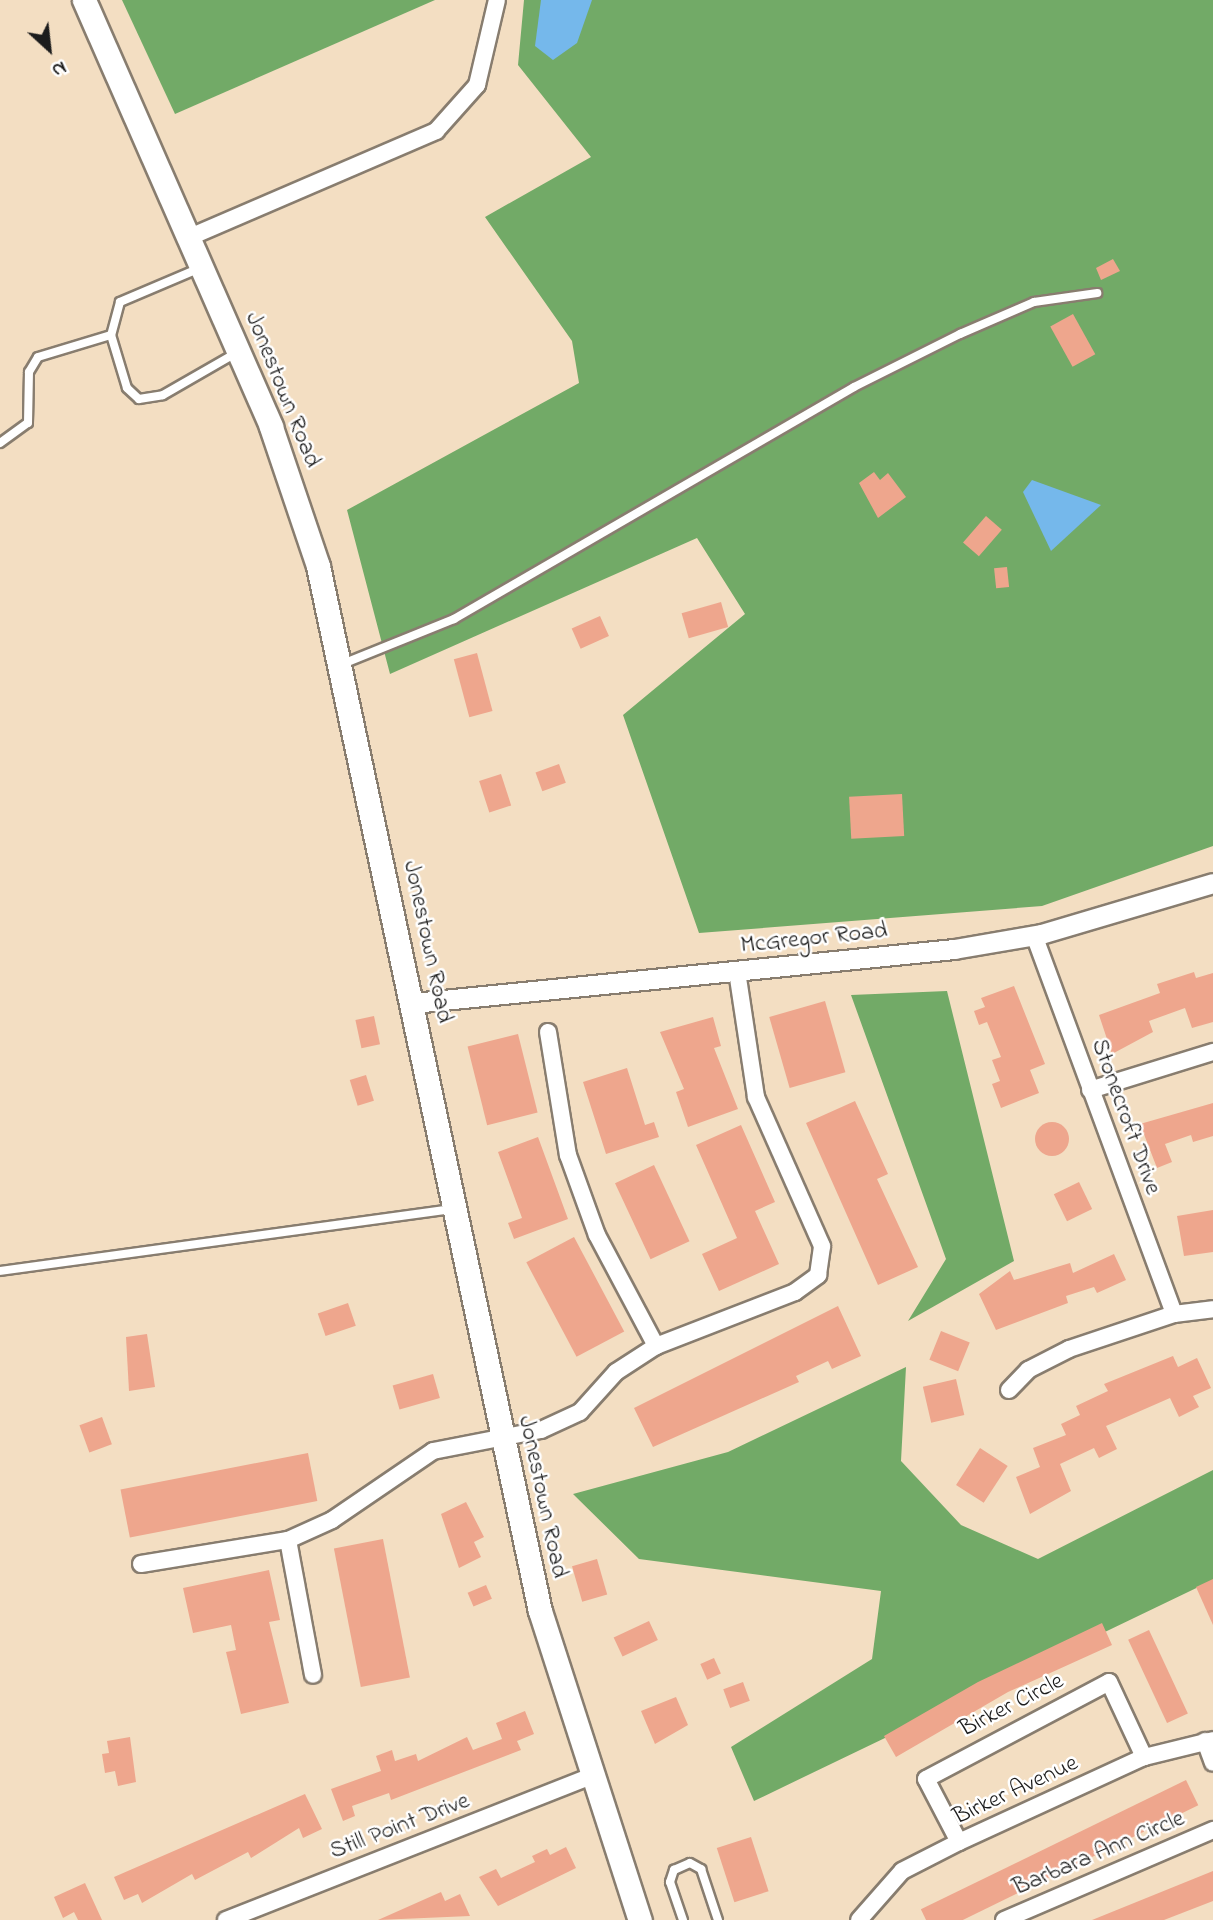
<!DOCTYPE html>
<html>
<head>
<meta charset="utf-8">
<style>
	body { margin:0 }
	#map { position:relative; width:1213px; height:1920px; overflow:hidden; background:#f3dec2; font-family:"Indie Flower",sans-serif }
	div>[style] { position:absolute }
	[style*='--x'] { left:calc(var(--x)*1px); top:calc(var(--y)*1px); width:calc(var(--w)*1px); rotate:calc(var(--a)*1deg) }
	.forest>* { inset:0; background:#72aa67 }
	.water>* { inset:0; background:#75b8eb }
	.building>* { inset:0; background:#eea68d; transform-origin:0 0 }
	.round { border-radius:50% }
	.roads { filter:drop-shadow(2px 0 #887d6f) drop-shadow(-2px 0 #887d6f) drop-shadow(0 2px #887d6f) drop-shadow(0 -2px #887d6f) }
	.service>* { height:8px; margin:-4px; padding:0 4px; transform-origin:4px; border-radius:4px; background:#fff }
	.minor>* { height:16px; margin:-8px; padding:0 8px; transform-origin:8px; border-radius:8px; background:#fff }
	.tertiary>* { height:19px; margin:-9.5px; padding:0 9.5px; transform-origin:9.5px; border-radius:9.5px; background:#fff }
	.secondary>* { height:23px; margin:-11.5px; padding:0 11.5px; transform-origin:11.5px; border-radius:11.5px; background:#fff }
	span { translate:-50% -50%; white-space:nowrap; text-align:center; line-height:1.15; -webkit-text-stroke:5px #fff; paint-order:stroke }
	.street-label { font-size:24px; color:#1c1c1c }
	.north { position:absolute; left:14px; top:14px; width:70px; height:70px; -webkit-text-stroke:5px #fff; paint-order:stroke; rotate:153deg; font-size:19px; font-weight:700; line-height:28px; text-align:center; color:#1c1c1c }
	.north::after { content:''; display:block; margin:auto; width:24px; height:32px; background:#1c1c1c; clip-path:polygon(50% 0,100% 100%,50% 72%,0 100%) }
</style>
</head>
<body>
<div id="map">
	<div class="forest">
		<div style="clip-path:polygon(122px 0,435px 0,175px 114px)"></div>
		<div style="clip-path:polygon(524px 0,1213px 0,1213px 846px,1042px 906px,699px 933px,623px 715px,745px 614px,697px 538px,390px 674px,347px 510px,579px 383px,572px 341px,485px 217px,591px 157px,518px 65px)"></div>
		<div style="clip-path:polygon(947px 991px,1014px 1261px,908px 1321px,946px 1259px,851px 995px)"></div>
		<div style="clip-path:polygon(906px 1367px,901px 1461px,961px 1525px,1038px 1559px,1213px 1470px,1213px 1580px,754px 1801px,731px 1747px,872px 1659px,881px 1591px,639px 1559px,573px 1494px,728px 1452px)"></div>
	</div>
	<div class="water">
		<div style="clip-path:polygon(541px 0,592px 0,577px 43px,553px 60px,535px 46px)"></div>
		<div style="clip-path:polygon(1032px 480px,1101px 505px,1051px 551px,1023px 492px)"></div>
	</div>
	<div class="building">
		<div style="clip-path:polygon(1113px 259px,1120px 271px,1101px 280px,1096px 268px)"></div>
		<div style="left:1073px;top:314px;width:46px;height:26px;rotate:61deg"></div>
		<div style="clip-path:polygon(874px 472px,880px 480px,888px 473px,906px 497px,878px 518px,859px 483px)"></div>
		<div style="left:986px;top:516px;width:21px;height:35px;rotate:41deg"></div>
		<div style="left:1007px;top:567px;width:20px;height:13px;rotate:84deg"></div>
		<div style="left:721px;top:602px;width:26px;height:41px;rotate:74deg"></div>
		<div style="left:600px;top:616px;width:22px;height:31px;rotate:66deg"></div>
		<div style="left:477px;top:653px;width:60px;height:24px;rotate:75deg"></div>
		<div style="left:559px;top:764px;width:20px;height:25px;rotate:70deg"></div>
		<div style="left:501px;top:774px;width:33px;height:23px;rotate:72deg"></div>
		<div style="left:902px;top:794px;width:42px;height:53px;rotate:87deg"></div>
		<div style="clip-path:polygon(1194px 972px,1196px 978px,1213px 973px,1213px 1022px,1192px 1028px,1185px 1008px,1149px 1021px,1153px 1032px,1112px 1054px,1099px 1015px,1160px 993px,1157px 984px)"></div>
		<div style="clip-path:polygon(1014px 986px,1045px 1064px,1030px 1070px,1039px 1093px,1001px 1108px,992px 1084px,1000px 1081px,992px 1060px,1001px 1057px,987px 1022px,979px 1025px,974px 1011px,985px 1007px,981px 998px)"></div>
		<div style="left:825px;top:1001px;width:74px;height:58px;rotate:74deg"></div>
		<div style="left:374px;top:1016px;width:29px;height:19px;rotate:78deg"></div>
		<div style="clip-path:polygon(713px 1017px,721px 1046px,714px 1048px,738px 1109px,688px 1127px,676px 1092px,684px 1089px,660px 1032px)"></div>
		<div style="left:518px;top:1034px;width:81px;height:52px;rotate:76deg"></div>
		<div style="clip-path:polygon(627px 1068px,645px 1125px,654px 1122px,659px 1137px,606px 1154px,583px 1082px)"></div>
		<div style="left:366px;top:1075px;width:27px;height:17px;rotate:73deg"></div>
		<div style="clip-path:polygon(855px 1101px,888px 1174px,877px 1179px,918px 1267px,878px 1285px,806px 1123px)"></div>
		<div style="clip-path:polygon(1213px 1103px,1213px 1136px,1193px 1142px,1191px 1135px,1165px 1144px,1172px 1162px,1157px 1168px,1140px 1124px)"></div>
		<div class="round" style="left:1035px;top:1122px;width:34px;height:34px"></div>
		<div style="clip-path:polygon(741px 1125px,775px 1202px,755px 1211px,779px 1264px,719px 1291px,702px 1254px,737px 1238px,696px 1145px)"></div>
		<div style="clip-path:polygon(538px 1137px,568px 1219px,514px 1239px,508px 1223px,522px 1218px,498px 1152px)"></div>
		<div style="left:654px;top:1165px;width:84px;height:43px;rotate:65deg"></div>
		<div style="left:1079px;top:1182px;width:30px;height:28px;rotate:64deg"></div>
		<div style="clip-path:polygon(1213px 1210px,1213px 1252px,1184px 1256px,1177px 1216px)"></div>
		<div style="left:574px;top:1237px;width:107px;height:54px;rotate:62deg"></div>
		<div style="clip-path:polygon(1114px 1254px,1126px 1280px,1097px 1293px,1094px 1287px,1066px 1296px,1068px 1303px,996px 1330px,979px 1294px,1010px 1271px,1014px 1280px,1070px 1263px,1073px 1273px)"></div>
		<div style="left:348px;top:1303px;width:24px;height:32px;rotate:71deg"></div>
		<div style="clip-path:polygon(838px 1306px,861px 1356px,832px 1369px,828px 1361px,796px 1376px,799px 1382px,653px 1447px,634px 1408px)"></div>
		<div style="left:941px;top:1331px;width:31px;height:31px;rotate:22deg"></div>
		<div style="clip-path:polygon(147px 1334px,155px 1387px,129px 1391px,126px 1337px)"></div>
		<div style="clip-path:polygon(1173px 1356px,1178px 1367px,1197px 1358px,1211px 1388px,1193px 1396px,1199px 1407px,1179px 1417px,1170px 1398px,1106px 1426px,1117px 1449px,1099px 1458px,1094px 1448px,1060px 1464px,1071px 1491px,1030px 1514px,1016px 1477px,1040px 1467px,1033px 1448px,1066px 1435px,1061px 1424px,1080px 1415px,1076px 1406px,1108px 1391px,1104px 1384px)"></div>
		<div style="left:433px;top:1374px;width:25px;height:42px;rotate:74deg"></div>
		<div style="left:956px;top:1379px;width:37px;height:34px;rotate:77deg"></div>
		<div style="left:102px;top:1417px;width:29px;height:24px;rotate:70deg"></div>
		<div style="left:980px;top:1448px;width:33px;height:44px;rotate:33deg"></div>
		<div style="left:308px;top:1453px;width:49px;height:191px;rotate:79deg"></div>
		<div style="clip-path:polygon(466px 1502px,484px 1537px,474px 1542px,481px 1557px,459px 1568px,441px 1514px)"></div>
		<div style="left:383px;top:1539px;width:141px;height:50px;rotate:79deg"></div>
		<div style="left:597px;top:1559px;width:37px;height:26px;rotate:74deg"></div>
		<div style="clip-path:polygon(269px 1570px,280px 1620px,269px 1622px,289px 1703px,241px 1714px,226px 1652px,236px 1650px,231px 1625px,193px 1633px,183px 1588px)"></div>
		<div style="clip-path:polygon(1213px 1579px,1213px 1625px,1196px 1587px)"></div>
		<div style="left:486px;top:1585px;width:15px;height:20px;rotate:67deg"></div>
		<div style="left:649px;top:1621px;width:21px;height:39px;rotate:65deg"></div>
		<div style="clip-path:polygon(1102px 1623px,1112px 1645px,1008px 1692px,896px 1757px,884px 1736px,978px 1682px)"></div>
		<div style="left:1149px;top:1630px;width:92px;height:23px;rotate:65deg"></div>
		<div style="left:714px;top:1658px;width:17px;height:15px;rotate:66deg"></div>
		<div style="left:743px;top:1682px;width:20px;height:21px;rotate:70deg"></div>
		<div style="clip-path:polygon(676px 1697px,688px 1725px,655px 1744px,641px 1711px)"></div>
		<div style="clip-path:polygon(525px 1711px,534px 1734px,517px 1741px,521px 1750px,391px 1800px,389px 1793px,352px 1806px,355px 1816px,343px 1821px,331px 1789px,381px 1771px,376px 1756px,392px 1750px,395px 1761px,416px 1754px,418px 1761px,467px 1737px,473px 1750px,502px 1739px,496px 1723px)"></div>
		<div style="clip-path:polygon(130px 1737px,136px 1782px,118px 1786px,115px 1771px,105px 1773px,102px 1754px,109px 1753px,107px 1741px)"></div>
		<div style="left:1186px;top:1780px;width:28px;height:295px;rotate:64deg"></div>
		<div style="clip-path:polygon(305px 1794px,322px 1829px,303px 1838px,299px 1828px,251px 1858px,248px 1852px,195px 1880px,192px 1874px,142px 1903px,138px 1894px,124px 1900px,114px 1877px)"></div>
		<div style="left:751px;top:1837px;width:57px;height:36px;rotate:72deg"></div>
		<div style="clip-path:polygon(566px 1847px,576px 1868px,498px 1906px,479px 1877px,496px 1869px,501px 1878px,535px 1862px,532px 1856px,547px 1849px,550px 1855px)"></div>
		<div style="clip-path:polygon(1213px 1871px,1213px 1901px,1164px 1920px,1092px 1920px)"></div>
		<div style="clip-path:polygon(85px 1883px,102px 1920px,78px 1920px,74px 1912px,63px 1918px,54px 1897px)"></div>
		<div style="clip-path:polygon(441px 1892px,445px 1901px,460px 1894px,470px 1916px,378px 1920px)"></div>
	</div>
	<div class="roads">
		<div class="service">
			<div style="--x:200;--y:268;--w:87;--a:157"></div>
			<div style="--x:120;--y:302;--w:34;--a:105"></div>
			<div style="--x:111;--y:335;--w:55;--a:73.2"></div>
			<div style="--x:127;--y:388;--w:16;--a:43"></div>
			<div style="--x:139;--y:399;--w:24;--a:-9"></div>
			<div style="--x:163;--y:395;--w:84;--a:-29.9"></div>
			<div style="--x:0;--y:443;--w:34;--a:-36"></div>
			<div style="--x:28;--y:423;--w:51;--a:-88.9"></div>
			<div style="--x:29;--y:372;--w:17;--a:-59"></div>
			<div style="--x:38;--y:357;--w:76;--a:-16.8"></div>
			<div style="--x:340;--y:665;--w:123;--a:-22"></div>
			<div style="--x:454;--y:619;--w:462;--a:-30.1"></div>
			<div style="--x:854;--y:387;--w:119;--a:-26.6"></div>
			<div style="--x:960;--y:334;--w:81;--a:-23.4"></div>
			<div style="--x:1034;--y:302;--w:64;--a:-8.1"></div>
			<div style="--x:0;--y:1271;--w:456;--a:-7.8"></div>
			<div style="--x:683;--y:1920;--w:40;--a:-108.9"></div>
			<div style="--x:670;--y:1882;--w:13;--a:-72"></div>
			<div style="--x:674;--y:1870;--w:17;--a:-24"></div>
			<div style="--x:690;--y:1863;--w:13;--a:29"></div>
			<div style="--x:701;--y:1869;--w:54;--a:71.6"></div>
		</div>
		<div class="minor">
			<div style="--x:190;--y:237;--w:268;--a:-23.3"></div>
			<div style="--x:436;--y:131;--w:62;--a:-48.3"></div>
			<div style="--x:477;--y:85;--w:87;--a:-76.8"></div>
			<div style="--x:1034;--y:935;--w:404;--a:69.7"></div>
			<div style="--x:548;--y:1032;--w:125;--a:80.8"></div>
			<div style="--x:568;--y:1155;--w:85;--a:70.1"></div>
			<div style="--x:597;--y:1235;--w:126;--a:62"></div>
			<div style="--x:1090;--y:1090;--w:129;--a:-17.2"></div>
			<div style="--x:1009;--y:1390;--w:28;--a:-46"></div>
			<div style="--x:1028;--y:1370;--w:46;--a:-27.1"></div>
			<div style="--x:1069;--y:1349;--w:111;--a:-18.4"></div>
			<div style="--x:1174;--y:1314;--w:39;--a:-7"></div>
			<div style="--x:288;--y:1540;--w:137;--a:79.5"></div>
			<div style="--x:141;--y:1564;--w:149;--a:-9.3"></div>
			<div style="--x:288;--y:1540;--w:48;--a:-24.4"></div>
			<div style="--x:332;--y:1520;--w:122;--a:-34.3"></div>
			<div style="--x:433;--y:1451;--w:110;--a:-11"></div>
			<div style="--x:541;--y:1430;--w:43;--a:-24.8"></div>
			<div style="--x:580;--y:1412;--w:54;--a:-48"></div>
			<div style="--x:616;--y:1372;--w:48;--a:-33"></div>
			<div style="--x:656;--y:1346;--w:149;--a:-21.2"></div>
			<div style="--x:795;--y:1292;--w:29;--a:-36"></div>
			<div style="--x:818;--y:1275;--w:29;--a:-82"></div>
			<div style="--x:822;--y:1246;--w:163;--a:-113.9"></div>
			<div style="--x:756;--y:1097;--w:127;--a:-98.6"></div>
			<div style="--x:1205;--y:1741;--w:23;--a:70"></div>
			<div style="--x:959;--y:1842;--w:71;--a:-117.6"></div>
			<div style="--x:926;--y:1779;--w:207;--a:-27.9"></div>
			<div style="--x:1109;--y:1682;--w:83;--a:65"></div>
			<div style="--x:226;--y:1920;--w:392;--a:-21.5"></div>
			<div style="--x:859;--y:1920;--w:65;--a:-48.7"></div>
			<div style="--x:902;--y:1871;--w:64;--a:-27"></div>
			<div style="--x:959;--y:1842;--w:204;--a:-24.7"></div>
			<div style="--x:1144;--y:1757;--w:71;--a:-13.8"></div>
			<div style="--x:1004;--y:1920;--w:228;--a:-23.3"></div>
		</div>
		<div class="tertiary">
			<div style="--x:413;--y:1003;--w:544;--a:-5.7"></div>
			<div style="--x:954;--y:949;--w:88;--a:-9.8"></div>
			<div style="--x:1041;--y:934;--w:179;--a:-16.5"></div>
		</div>
		<div class="secondary">
			<div style="--x:84;--y:0;--w:466;--a:66.3"></div>
			<div style="--x:271;--y:427;--w:147;--a:71.3"></div>
			<div style="--x:318;--y:566;--w:1068;--a:78.01"></div>
			<div style="--x:540;--y:1611;--w:325;--a:72.1"></div>
		</div>
	</div>
	<div class="street-label">
		<span style="left:282px;top:390px;rotate:68deg">Jonestown Road</span>
		<span style="left:814px;top:939px;rotate:-6deg">McGregor Road</span>
		<span style="left:427px;top:942px;rotate:78deg">Jonestown Road</span>
		<span style="left:1125px;top:1117px;rotate:70deg">Stonecroft Drive</span>
		<span style="left:542px;top:1497px;rotate:78deg">Jonestown Road</span>
		<span style="left:1012px;top:1706px;rotate:-27deg">Birker Circle</span>
		<span style="left:1016px;top:1791px;rotate:-25deg">Birker Avenue</span>
		<span style="left:400px;top:1827px;rotate:-21deg">Still Point Drive</span>
		<span style="left:1099px;top:1854px;rotate:-23deg">Barbara Ann Circle</span>
	</div>
	<div class="north">N</div>
</div>
</body>
</html>
